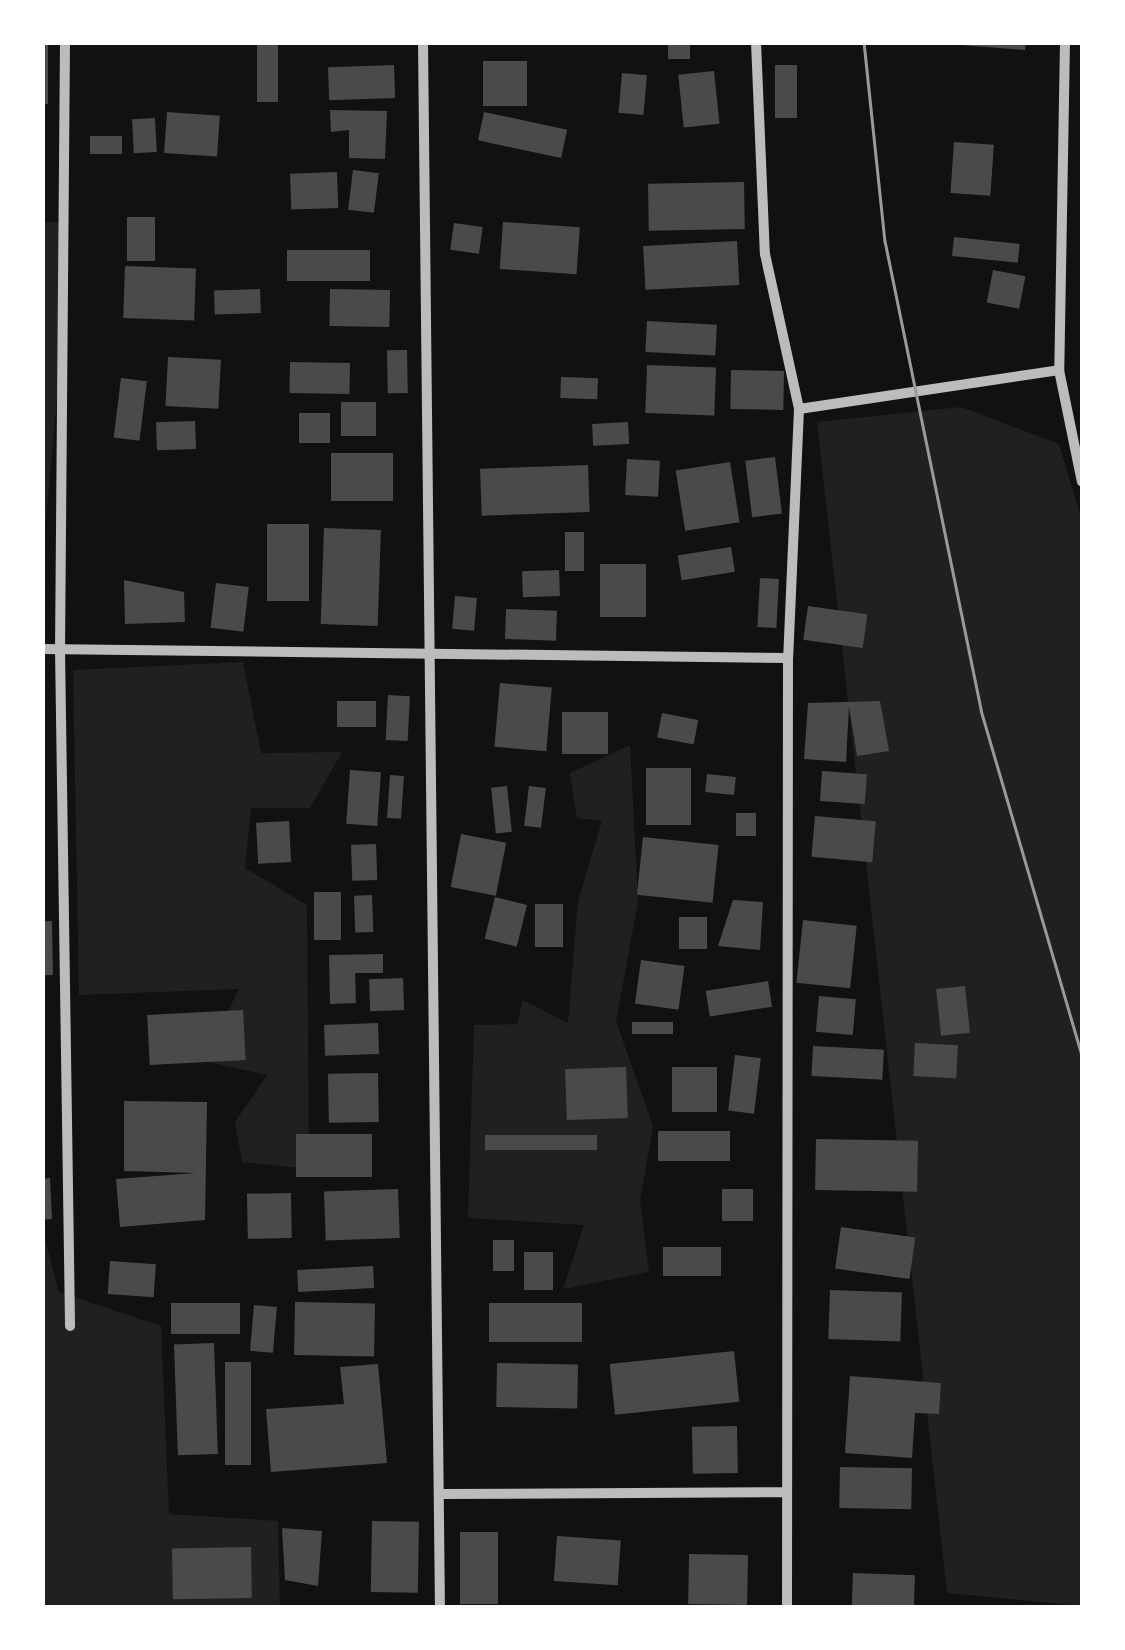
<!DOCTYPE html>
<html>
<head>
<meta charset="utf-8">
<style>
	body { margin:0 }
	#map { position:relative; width:1125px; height:1650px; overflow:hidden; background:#111; font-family:Mulish,sans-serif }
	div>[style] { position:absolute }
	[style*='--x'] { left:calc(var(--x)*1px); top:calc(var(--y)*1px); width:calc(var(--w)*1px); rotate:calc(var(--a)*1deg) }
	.green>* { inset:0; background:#202020 }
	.building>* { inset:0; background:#4a4a4a; transform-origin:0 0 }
	.minor>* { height:10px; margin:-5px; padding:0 5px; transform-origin:5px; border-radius:5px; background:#bcbcbc }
	.tram>* { height:2.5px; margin:-1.25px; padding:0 1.25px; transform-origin:1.25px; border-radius:1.25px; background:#9a9a9a }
	span { translate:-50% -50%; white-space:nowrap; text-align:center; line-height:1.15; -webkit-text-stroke:10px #fff; paint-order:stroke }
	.frame { position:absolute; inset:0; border:45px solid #fff; pointer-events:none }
</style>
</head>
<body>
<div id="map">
	<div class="green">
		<div style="clip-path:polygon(43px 222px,59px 222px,66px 301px,43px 552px)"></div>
		<div style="clip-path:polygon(961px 407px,1059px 444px,1082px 521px,1082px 1606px,947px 1593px,817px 422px)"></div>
		<div style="clip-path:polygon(243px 662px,261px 753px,342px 752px,310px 808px,251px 808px,245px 868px,307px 905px,309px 1169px,242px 1162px,235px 1122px,267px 1075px,203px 1061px,239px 989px,79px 995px,73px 670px)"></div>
		<div style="clip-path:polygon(630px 745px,638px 902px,616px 1021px,653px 1126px,640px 1201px,649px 1272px,563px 1289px,584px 1225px,468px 1218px,474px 1025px,517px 1024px,523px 1000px,568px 1023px,578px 901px,602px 821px,577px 818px,570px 773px)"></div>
		<div style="clip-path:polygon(42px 1228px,59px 1292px,161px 1326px,169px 1514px,278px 1521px,280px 1607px,43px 1607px)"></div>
	</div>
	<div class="building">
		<div style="left:42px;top:42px;width:6px;height:62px"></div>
		<div style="left:257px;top:42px;width:21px;height:60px"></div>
		<div style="left:668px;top:42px;width:22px;height:17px"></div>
		<div style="clip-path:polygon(961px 42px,1026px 42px,1025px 50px,961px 45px)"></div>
		<div style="left:483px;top:61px;width:44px;height:45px"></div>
		<div style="left:394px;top:65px;width:33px;height:66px;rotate:88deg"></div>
		<div style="left:775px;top:65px;width:22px;height:53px"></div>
		<div style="left:714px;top:71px;width:53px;height:36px;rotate:84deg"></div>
		<div style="left:622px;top:73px;width:25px;height:40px;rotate:5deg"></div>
		<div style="clip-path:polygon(330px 110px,387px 111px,385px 159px,349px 158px,349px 130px,331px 132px)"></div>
		<div style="left:167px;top:112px;width:53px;height:41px;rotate:4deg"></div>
		<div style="left:484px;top:112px;width:85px;height:29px;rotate:12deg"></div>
		<div style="left:155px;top:118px;width:34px;height:23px;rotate:87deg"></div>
		<div style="left:122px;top:136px;width:18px;height:32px;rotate:90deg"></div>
		<div style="left:954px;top:142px;width:40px;height:51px;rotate:4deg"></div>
		<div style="left:353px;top:170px;width:26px;height:40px;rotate:7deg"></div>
		<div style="left:337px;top:172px;width:36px;height:47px;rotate:88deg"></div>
		<div style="left:744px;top:182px;width:47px;height:96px;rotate:89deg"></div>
		<div style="left:127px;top:217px;width:28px;height:44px"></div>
		<div style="left:503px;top:222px;width:77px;height:47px;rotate:4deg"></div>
		<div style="left:454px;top:223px;width:29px;height:27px;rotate:8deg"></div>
		<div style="left:954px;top:237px;width:66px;height:19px;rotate:6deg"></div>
		<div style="left:737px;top:241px;width:44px;height:94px;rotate:87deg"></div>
		<div style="left:370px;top:250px;width:31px;height:83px;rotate:90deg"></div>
		<div style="left:125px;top:266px;width:71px;height:52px;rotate:2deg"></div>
		<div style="left:993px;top:270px;width:33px;height:33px;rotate:11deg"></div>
		<div style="left:260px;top:289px;width:24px;height:46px;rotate:88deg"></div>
		<div style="left:330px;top:289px;width:60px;height:37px;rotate:1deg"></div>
		<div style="left:647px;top:321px;width:70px;height:31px;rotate:3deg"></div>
		<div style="left:407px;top:350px;width:43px;height:20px;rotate:89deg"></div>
		<div style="left:168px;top:357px;width:53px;height:49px;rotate:3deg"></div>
		<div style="left:290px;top:362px;width:60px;height:31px;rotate:1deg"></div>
		<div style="left:647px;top:365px;width:69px;height:48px;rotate:2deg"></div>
		<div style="left:731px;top:370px;width:53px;height:39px;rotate:1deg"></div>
		<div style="left:561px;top:377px;width:37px;height:21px;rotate:2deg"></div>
		<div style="left:121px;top:378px;width:26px;height:60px;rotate:7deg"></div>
		<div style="left:341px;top:402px;width:35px;height:34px"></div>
		<div style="left:299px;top:413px;width:31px;height:30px"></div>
		<div style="left:195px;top:421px;width:28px;height:39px;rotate:88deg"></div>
		<div style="left:628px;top:422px;width:22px;height:36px;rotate:87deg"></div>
		<div style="left:331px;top:453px;width:62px;height:48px"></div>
		<div style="left:775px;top:457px;width:57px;height:30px;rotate:83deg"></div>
		<div style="left:627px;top:459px;width:33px;height:36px;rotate:3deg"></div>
		<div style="left:730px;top:462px;width:61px;height:55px;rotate:81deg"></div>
		<div style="left:588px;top:465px;width:47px;height:108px;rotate:88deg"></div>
		<div style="left:267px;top:524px;width:42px;height:77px"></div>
		<div style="left:324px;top:528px;width:57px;height:96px;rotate:2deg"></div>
		<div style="left:565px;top:532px;width:19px;height:39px"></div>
		<div style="left:731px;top:547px;width:25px;height:54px;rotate:81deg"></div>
		<div style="left:600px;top:564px;width:46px;height:53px"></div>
		<div style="left:559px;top:570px;width:26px;height:37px;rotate:88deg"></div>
		<div style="left:760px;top:578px;width:19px;height:49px;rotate:3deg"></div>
		<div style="clip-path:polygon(124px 580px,184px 592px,185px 622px,125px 624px)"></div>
		<div style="left:216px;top:583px;width:33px;height:45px;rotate:7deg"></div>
		<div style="left:455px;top:596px;width:22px;height:33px;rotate:5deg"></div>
		<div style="left:808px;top:606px;width:60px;height:34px;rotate:8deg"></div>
		<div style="left:506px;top:609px;width:51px;height:30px;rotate:2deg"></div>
		<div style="left:500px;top:683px;width:52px;height:64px;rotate:5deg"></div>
		<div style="left:388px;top:695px;width:22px;height:45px;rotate:3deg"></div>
		<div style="left:337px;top:701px;width:39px;height:26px"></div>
		<div style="clip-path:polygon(880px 701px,889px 751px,857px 756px,849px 706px,846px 762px,804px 759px,808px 703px)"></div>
		<div style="left:562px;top:712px;width:46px;height:42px"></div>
		<div style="left:662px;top:713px;width:37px;height:25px;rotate:11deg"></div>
		<div style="left:691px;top:768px;width:57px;height:45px;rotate:90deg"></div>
		<div style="left:350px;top:770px;width:31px;height:54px;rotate:4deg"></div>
		<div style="left:822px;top:771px;width:45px;height:30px;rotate:4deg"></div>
		<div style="left:707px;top:774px;width:29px;height:18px;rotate:6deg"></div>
		<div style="left:390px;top:775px;width:14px;height:43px;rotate:4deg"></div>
		<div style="left:507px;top:786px;width:46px;height:16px;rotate:84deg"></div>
		<div style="left:529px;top:786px;width:17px;height:40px;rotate:7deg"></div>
		<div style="left:736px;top:813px;width:20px;height:23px"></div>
		<div style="left:815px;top:816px;width:61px;height:41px;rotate:5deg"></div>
		<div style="left:289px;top:821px;width:41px;height:33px;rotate:87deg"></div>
		<div style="left:461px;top:834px;width:46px;height:54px;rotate:11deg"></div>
		<div style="left:643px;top:837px;width:76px;height:58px;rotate:6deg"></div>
		<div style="left:376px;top:844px;width:36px;height:25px;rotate:88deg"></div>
		<div style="left:314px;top:892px;width:27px;height:48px"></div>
		<div style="left:372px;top:895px;width:37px;height:18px;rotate:88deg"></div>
		<div style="left:495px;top:897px;width:33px;height:43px;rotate:14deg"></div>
		<div style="clip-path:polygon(733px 900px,763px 902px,760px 950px,718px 946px)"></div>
		<div style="left:535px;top:904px;width:28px;height:43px"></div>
		<div style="left:679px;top:917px;width:28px;height:32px"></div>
		<div style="left:803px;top:920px;width:54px;height:63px;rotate:6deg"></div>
		<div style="left:52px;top:921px;width:54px;height:10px;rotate:89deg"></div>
		<div style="clip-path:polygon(383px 954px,383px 973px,355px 973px,356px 1003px,330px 1004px,329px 955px)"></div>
		<div style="left:641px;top:960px;width:44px;height:44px;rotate:8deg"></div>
		<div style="left:403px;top:978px;width:32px;height:34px;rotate:88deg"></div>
		<div style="left:768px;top:981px;width:26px;height:63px;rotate:81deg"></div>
		<div style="left:965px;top:986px;width:47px;height:29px;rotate:84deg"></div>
		<div style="left:819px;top:996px;width:37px;height:36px;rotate:5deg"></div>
		<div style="left:243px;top:1010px;width:50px;height:96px;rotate:87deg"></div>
		<div style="left:673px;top:1022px;width:12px;height:41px;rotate:90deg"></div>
		<div style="left:378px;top:1023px;width:31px;height:54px;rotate:88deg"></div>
		<div style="left:915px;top:1043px;width:43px;height:33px;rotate:3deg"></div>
		<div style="left:813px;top:1046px;width:71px;height:30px;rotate:3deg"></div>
		<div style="left:735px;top:1055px;width:26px;height:56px;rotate:7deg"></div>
		<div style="left:626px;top:1067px;width:51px;height:61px;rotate:88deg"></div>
		<div style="left:672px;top:1067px;width:45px;height:45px"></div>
		<div style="left:378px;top:1073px;width:49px;height:50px;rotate:89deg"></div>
		<div style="clip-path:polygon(124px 1101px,207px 1102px,205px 1220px,120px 1227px,116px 1179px,196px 1173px,124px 1171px)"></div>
		<div style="left:730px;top:1131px;width:30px;height:72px;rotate:90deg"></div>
		<div style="left:372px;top:1134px;width:43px;height:76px;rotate:90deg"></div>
		<div style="left:597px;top:1135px;width:15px;height:112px;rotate:90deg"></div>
		<div style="left:816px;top:1139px;width:102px;height:51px;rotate:1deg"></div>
		<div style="clip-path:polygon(50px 1178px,52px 1219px,42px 1220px,42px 1179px)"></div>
		<div style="left:398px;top:1189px;width:49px;height:74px;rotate:88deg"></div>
		<div style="left:722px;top:1189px;width:31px;height:32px"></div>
		<div style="left:291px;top:1193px;width:45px;height:44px;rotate:89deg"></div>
		<div style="left:841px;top:1227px;width:75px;height:42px;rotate:8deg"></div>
		<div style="left:493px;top:1240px;width:21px;height:31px"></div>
		<div style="left:721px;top:1247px;width:29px;height:58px;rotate:90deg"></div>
		<div style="left:524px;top:1252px;width:29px;height:38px"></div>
		<div style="left:110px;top:1261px;width:46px;height:33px;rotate:4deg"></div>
		<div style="left:373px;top:1266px;width:22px;height:76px;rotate:87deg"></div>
		<div style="left:830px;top:1290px;width:72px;height:49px;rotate:2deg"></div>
		<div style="left:295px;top:1302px;width:80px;height:53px;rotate:1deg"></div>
		<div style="left:240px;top:1303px;width:31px;height:69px;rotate:90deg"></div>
		<div style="left:489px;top:1303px;width:93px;height:39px"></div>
		<div style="left:254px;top:1305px;width:23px;height:46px;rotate:5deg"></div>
		<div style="left:214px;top:1343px;width:111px;height:40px;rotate:88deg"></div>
		<div style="left:734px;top:1351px;width:51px;height:125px;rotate:84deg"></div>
		<div style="left:225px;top:1362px;width:26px;height:103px"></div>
		<div style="left:497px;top:1363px;width:81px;height:44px;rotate:1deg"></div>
		<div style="clip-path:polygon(378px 1364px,387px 1463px,271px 1472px,266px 1409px,344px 1404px,340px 1367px)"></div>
		<div style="clip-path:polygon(850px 1376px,941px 1383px,939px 1414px,915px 1413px,912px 1458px,845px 1453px)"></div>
		<div style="left:737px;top:1426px;width:47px;height:45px;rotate:89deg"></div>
		<div style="left:840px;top:1467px;width:72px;height:41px;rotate:1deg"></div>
		<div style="left:372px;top:1521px;width:47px;height:71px;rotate:1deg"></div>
		<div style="clip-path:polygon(282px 1528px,322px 1531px,318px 1586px,285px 1580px)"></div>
		<div style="left:460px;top:1532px;width:38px;height:72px"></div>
		<div style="left:557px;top:1536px;width:64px;height:45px;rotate:4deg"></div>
		<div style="left:251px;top:1547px;width:51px;height:79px;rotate:89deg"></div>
		<div style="left:689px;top:1554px;width:59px;height:50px;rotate:1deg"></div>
		<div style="left:853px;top:1573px;width:62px;height:35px;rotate:2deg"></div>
	</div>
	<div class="minor">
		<div style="--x:65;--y:42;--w:607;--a:90.47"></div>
		<div style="--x:60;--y:649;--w:677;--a:89.15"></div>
		<div style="--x:423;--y:42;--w:1566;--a:89.38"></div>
		<div style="--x:756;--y:42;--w:212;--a:87.6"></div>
		<div style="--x:765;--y:254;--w:159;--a:77.6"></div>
		<div style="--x:799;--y:409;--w:249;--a:92.5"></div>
		<div style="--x:788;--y:658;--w:950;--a:90.06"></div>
		<div style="--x:1065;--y:42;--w:328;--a:91"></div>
		<div style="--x:1059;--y:370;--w:114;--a:78.4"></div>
		<div style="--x:799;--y:409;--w:263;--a:-8.5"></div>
		<div style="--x:42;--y:649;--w:746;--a:0.69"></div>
		<div style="--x:442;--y:1494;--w:345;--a:-0.3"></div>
	</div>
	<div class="tram">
		<div style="--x:864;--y:42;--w:200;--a:84"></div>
		<div style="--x:885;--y:241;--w:479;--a:78.4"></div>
		<div style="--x:981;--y:710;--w:359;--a:73.7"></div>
	</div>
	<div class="frame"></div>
</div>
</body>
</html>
